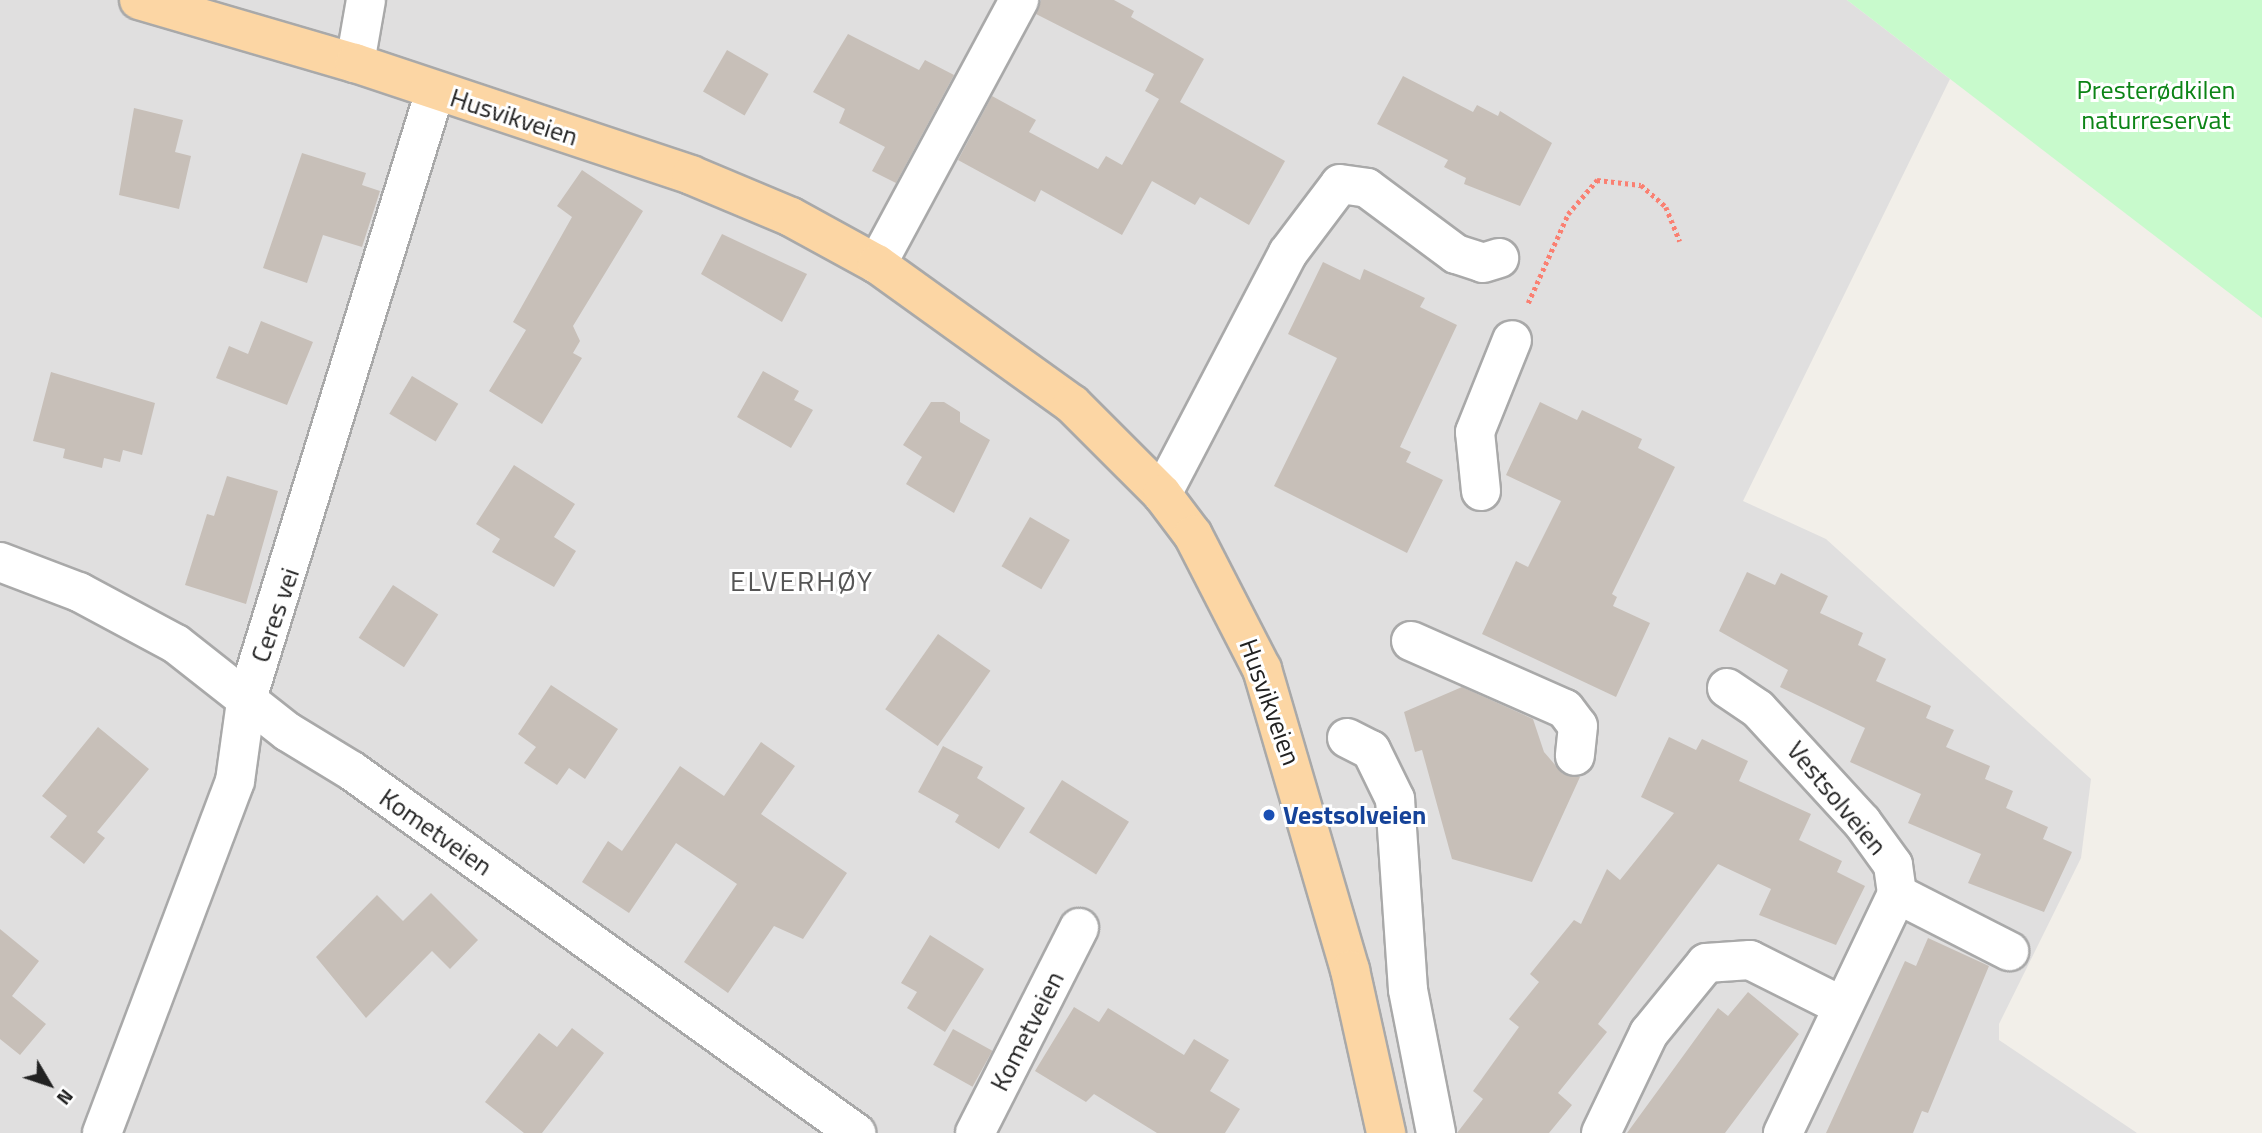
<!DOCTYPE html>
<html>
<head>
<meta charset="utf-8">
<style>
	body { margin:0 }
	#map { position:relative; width:2262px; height:1133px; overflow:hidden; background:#f2efe9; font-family:"Titillium Web",sans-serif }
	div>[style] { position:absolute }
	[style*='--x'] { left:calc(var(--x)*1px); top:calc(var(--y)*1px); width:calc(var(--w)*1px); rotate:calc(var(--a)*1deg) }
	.residential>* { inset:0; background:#e0dfdf }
	.park>* { inset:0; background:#c8facc }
	.building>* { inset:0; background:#c7bfb8; transform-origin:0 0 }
	.path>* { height:4.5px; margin-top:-2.25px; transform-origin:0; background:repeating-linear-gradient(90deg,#fa8072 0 3.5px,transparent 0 7px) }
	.roads { filter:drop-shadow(2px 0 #a9a9a9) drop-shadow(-2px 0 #a9a9a9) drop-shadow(0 2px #a9a9a9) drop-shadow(0 -2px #a9a9a9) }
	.minor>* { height:38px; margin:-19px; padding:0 19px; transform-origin:19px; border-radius:19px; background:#fff }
	.major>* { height:38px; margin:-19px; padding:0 19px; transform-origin:19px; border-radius:19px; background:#fcd6a4 }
	.dots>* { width:19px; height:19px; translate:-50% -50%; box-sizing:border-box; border:4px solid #fff; border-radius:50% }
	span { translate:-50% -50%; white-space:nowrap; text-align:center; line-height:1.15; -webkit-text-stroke:6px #fff; paint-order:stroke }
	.park-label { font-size:26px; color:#0c8416 }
	.street-label { font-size:26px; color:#222 }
	.transit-label { font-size:26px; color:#164399; font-weight:700 }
	.left { translate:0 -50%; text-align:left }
	.neighbourhood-label { font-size:28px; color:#555; letter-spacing:2px }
	.north { position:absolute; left:14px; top:1049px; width:70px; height:70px; -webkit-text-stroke:5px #fff; paint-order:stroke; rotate:129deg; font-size:19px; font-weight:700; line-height:28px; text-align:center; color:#222 }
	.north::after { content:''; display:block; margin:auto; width:24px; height:32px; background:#222; clip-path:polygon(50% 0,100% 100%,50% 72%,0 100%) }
</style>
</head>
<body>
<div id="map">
	<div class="residential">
		<div style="clip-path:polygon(0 0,1847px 0,1950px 79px,1743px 501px,1826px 539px,2091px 779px,2081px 858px,1999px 1024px,1999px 1040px,2137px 1133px,0 1133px)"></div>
	</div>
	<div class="park">
		<div style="clip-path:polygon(1847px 0,2262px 0,2262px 318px)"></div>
	</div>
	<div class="building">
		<div style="clip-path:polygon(1041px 0,1114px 0,1134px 11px,1131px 17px,1204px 59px,1180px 102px,1285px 161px,1249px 225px,1200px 197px,1195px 205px,1152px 181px,1122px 235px,1041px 190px,1035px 202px,958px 160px,992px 96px,1036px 120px,1029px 132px,1098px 169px,1106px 156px,1122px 165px,1159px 99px,1145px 91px,1154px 74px,1036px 14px)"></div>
		<div style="clip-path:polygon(848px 34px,919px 70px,925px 60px,954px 75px,896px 183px,872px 171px,885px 147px,839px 123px,845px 109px,813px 92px)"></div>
		<div style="left:727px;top:50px;width:48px;height:48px;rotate:30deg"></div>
		<div style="clip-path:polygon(1403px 76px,1473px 112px,1477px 105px,1498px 116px,1500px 111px,1552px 143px,1520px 206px,1464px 184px,1466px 178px,1444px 167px,1448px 160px,1377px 124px)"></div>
		<div style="clip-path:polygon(134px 108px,183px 120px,175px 152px,191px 156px,179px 209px,119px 195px)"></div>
		<div style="clip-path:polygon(302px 153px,366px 173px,362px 185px,380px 191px,362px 247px,323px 235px,307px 283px,263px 268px)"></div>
		<div style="clip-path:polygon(582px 170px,643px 211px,573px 326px,580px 341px,573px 353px,582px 358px,542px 424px,489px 391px,526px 330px,513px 322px,572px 217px,557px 206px)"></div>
		<div style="clip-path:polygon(722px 234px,807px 274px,782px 322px,701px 274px)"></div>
		<div style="clip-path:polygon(1323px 262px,1360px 280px,1364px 269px,1425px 298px,1420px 307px,1457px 325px,1400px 447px,1411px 452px,1406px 462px,1443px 480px,1407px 553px,1274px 486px,1337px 358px,1288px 334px)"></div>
		<div style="clip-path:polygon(261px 321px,313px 342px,287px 405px,216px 378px,229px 346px,248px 354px)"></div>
		<div style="clip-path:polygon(763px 371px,799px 391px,794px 400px,813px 410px,791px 448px,737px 417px)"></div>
		<div style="clip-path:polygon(51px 372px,155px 403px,142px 455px,123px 450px,120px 462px,104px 458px,102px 468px,63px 458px,65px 449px,33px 441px)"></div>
		<div style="left:412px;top:376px;width:54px;height:44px;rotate:31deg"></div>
		<div style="clip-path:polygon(931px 402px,944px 402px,960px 412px,960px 422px,990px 440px,954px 513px,906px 484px,922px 457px,903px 445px)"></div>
		<div style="clip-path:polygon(1540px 402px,1577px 420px,1582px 410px,1642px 439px,1638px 448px,1675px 467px,1612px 594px,1617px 597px,1613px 606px,1650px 623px,1616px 697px,1482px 634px,1516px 561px,1528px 567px,1561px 501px,1506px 475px)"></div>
		<div style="clip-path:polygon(514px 465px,575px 504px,554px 537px,576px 551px,554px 587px,492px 552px,500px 539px,476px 524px)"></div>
		<div style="clip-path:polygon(227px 476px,278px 491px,246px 604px,185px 585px,207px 514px,214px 516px)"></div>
		<div style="left:1030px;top:517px;width:46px;height:57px;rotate:30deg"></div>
		<div style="clip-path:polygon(1747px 572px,1775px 585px,1781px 573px,1828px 596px,1820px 613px,1863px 633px,1858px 645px,1886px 659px,1876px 681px,1931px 706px,1926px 718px,1954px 730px,1946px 747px,1990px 766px,1985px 779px,2013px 791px,2006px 808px,2048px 827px,2043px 839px,2072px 852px,2044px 912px,1968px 883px,1981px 854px,1908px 823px,1921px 794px,1850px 762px,1865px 728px,1780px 687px,1788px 670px,1719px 631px)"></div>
		<div style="left:393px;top:585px;width:54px;height:63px;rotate:33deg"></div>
		<div style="left:938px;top:634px;width:64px;height:92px;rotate:35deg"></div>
		<div style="clip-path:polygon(551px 685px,618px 729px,585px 779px,569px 768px,557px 785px,524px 763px,536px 747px,518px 734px)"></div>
		<div style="clip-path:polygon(1462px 687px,1533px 719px,1544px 752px,1563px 774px,1580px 777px,1532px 882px,1452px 859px,1422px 750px,1415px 752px,1404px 712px)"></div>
		<div style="clip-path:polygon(98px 727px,149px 769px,97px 832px,105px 838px,84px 864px,50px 837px,67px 816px,42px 796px)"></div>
		<div style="clip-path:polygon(1669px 737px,1696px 750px,1702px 739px,1748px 761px,1739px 781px,1811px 814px,1799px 840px,1842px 861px,1837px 872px,1865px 886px,1836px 945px,1759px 915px,1771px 889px,1718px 864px,1598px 1024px,1607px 1032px,1558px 1093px,1572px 1105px,1549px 1133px,1457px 1133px,1483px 1099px,1473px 1091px,1519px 1027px,1509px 1019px,1539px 982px,1530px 974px,1574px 920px,1581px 924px,1607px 869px,1620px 880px,1674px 813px,1641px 797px)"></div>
		<div style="clip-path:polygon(761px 742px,795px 766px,761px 814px,847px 873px,803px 939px,774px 926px,728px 993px,684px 962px,737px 884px,676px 843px,629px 913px,582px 882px,608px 841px,622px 851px,680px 766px,724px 796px)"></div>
		<div style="clip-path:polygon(943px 746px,983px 767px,977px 778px,1025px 808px,999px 849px,955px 822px,959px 815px,918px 792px)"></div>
		<div style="left:1062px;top:780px;width:79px;height:62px;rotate:32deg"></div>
		<div style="clip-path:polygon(431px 893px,478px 940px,450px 969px,432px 951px,366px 1018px,316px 957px,377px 895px,403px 921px)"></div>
		<div style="clip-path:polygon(0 929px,39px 961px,12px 996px,46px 1024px,20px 1055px,0 1039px)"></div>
		<div style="clip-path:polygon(930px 935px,984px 969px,945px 1032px,907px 1008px,917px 992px,901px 983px)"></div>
		<div style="clip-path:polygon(1928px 938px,1989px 966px,1928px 1113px,1922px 1111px,1913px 1133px,1826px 1133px,1905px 961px,1916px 966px)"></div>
		<div style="clip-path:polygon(1748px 992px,1799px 1034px,1725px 1133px,1627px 1133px,1718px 1008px,1728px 1016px)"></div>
		<div style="clip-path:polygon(1074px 1007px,1099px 1022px,1108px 1008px,1184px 1055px,1194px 1039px,1229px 1060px,1210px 1091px,1240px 1109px,1225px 1133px,1157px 1133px,1094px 1094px,1086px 1102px,1035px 1071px)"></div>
		<div style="clip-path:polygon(572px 1028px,604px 1053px,542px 1133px,524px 1133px,485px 1102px,539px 1033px,557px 1047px)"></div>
		<div style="left:953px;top:1029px;width:45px;height:41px;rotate:29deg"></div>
	</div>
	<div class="path">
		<div style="--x:1528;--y:303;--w:98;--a:-65.8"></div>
		<div style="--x:1568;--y:214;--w:45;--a:-49.5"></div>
		<div style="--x:1597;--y:180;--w:44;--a:6.5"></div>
		<div style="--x:1641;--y:185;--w:33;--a:41"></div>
		<div style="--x:1666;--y:207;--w:37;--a:68"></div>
	</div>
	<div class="roads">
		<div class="minor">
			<div style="--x:355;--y:63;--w:64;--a:-80.1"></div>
			<div style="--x:877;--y:264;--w:300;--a:-61.7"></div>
			<div style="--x:1481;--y:491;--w:59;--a:-95.8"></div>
			<div style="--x:1475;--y:432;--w:99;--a:-68.1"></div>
			<div style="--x:1162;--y:494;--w:272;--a:-62.4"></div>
			<div style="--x:1288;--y:253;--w:86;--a:-53"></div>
			<div style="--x:1340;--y:184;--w:27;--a:8"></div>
			<div style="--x:1367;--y:188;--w:111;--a:36.6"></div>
			<div style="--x:1456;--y:254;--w:28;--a:18"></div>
			<div style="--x:1483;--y:263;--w:17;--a:-17"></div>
			<div style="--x:0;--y:562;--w:85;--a:20.8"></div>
			<div style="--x:79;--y:592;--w:110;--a:28.2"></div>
			<div style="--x:176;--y:644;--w:142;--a:38.2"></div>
			<div style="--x:288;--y:732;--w:75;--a:31.4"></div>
			<div style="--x:352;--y:771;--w:621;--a:35.69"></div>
			<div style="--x:1411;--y:641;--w:168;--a:23.8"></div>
			<div style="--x:1565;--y:709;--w:21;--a:53"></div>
			<div style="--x:1578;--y:726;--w:30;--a:96"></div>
			<div style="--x:1727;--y:688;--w:37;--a:34"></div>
			<div style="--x:1758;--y:709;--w:154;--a:47.4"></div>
			<div style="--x:1862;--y:822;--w:53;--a:54.2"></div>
			<div style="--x:1893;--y:865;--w:29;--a:82"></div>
			<div style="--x:1897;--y:894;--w:265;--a:115.5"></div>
			<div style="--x:1347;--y:738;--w:27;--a:27"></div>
			<div style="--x:1371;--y:750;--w:55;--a:63.9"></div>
			<div style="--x:1395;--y:799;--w:191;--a:86.1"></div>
			<div style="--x:1408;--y:990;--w:146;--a:78.9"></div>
			<div style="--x:1897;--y:894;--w:126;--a:27"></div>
			<div style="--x:102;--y:1133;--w:376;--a:-69.3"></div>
			<div style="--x:235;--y:781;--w:80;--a:-82.1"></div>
			<div style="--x:246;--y:702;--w:640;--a:-72.81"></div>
			<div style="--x:975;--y:1133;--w:230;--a:-63.1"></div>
			<div style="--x:1601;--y:1133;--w:111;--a:-64.4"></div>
			<div style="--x:1649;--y:1033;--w:90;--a:-50.8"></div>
			<div style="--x:1706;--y:963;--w:44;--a:-3.9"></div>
			<div style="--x:1750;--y:960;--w:101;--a:26.6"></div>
		</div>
		<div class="major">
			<div style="--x:139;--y:0;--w:225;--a:16.3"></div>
			<div style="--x:355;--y:63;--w:354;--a:18.4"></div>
			<div style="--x:691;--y:175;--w:108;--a:22.8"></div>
			<div style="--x:791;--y:217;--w:98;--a:28.7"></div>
			<div style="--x:877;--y:264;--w:240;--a:35.7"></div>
			<div style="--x:1072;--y:404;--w:127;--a:45"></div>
			<div style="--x:1162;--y:494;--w:51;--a:52.9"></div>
			<div style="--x:1193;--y:535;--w:151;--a:62.8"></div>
			<div style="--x:1262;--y:669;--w:314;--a:73.7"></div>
			<div style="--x:1350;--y:970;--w:167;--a:77.5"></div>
		</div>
	</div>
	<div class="dots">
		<div style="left:1269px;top:815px;background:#1a4fb4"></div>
	</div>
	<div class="park-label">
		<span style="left:2156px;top:105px">Presterødkilen<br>naturreservat</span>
	</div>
	<div class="street-label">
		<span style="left:514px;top:117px;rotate:18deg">Husvikveien</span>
		<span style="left:275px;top:615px;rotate:-71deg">Ceres vei</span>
		<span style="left:1270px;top:702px;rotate:70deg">Husvikveien</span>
		<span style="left:1837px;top:798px;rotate:50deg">Vestsolveien</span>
		<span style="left:436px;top:832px;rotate:35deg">Kometveien</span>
		<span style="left:1027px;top:1031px;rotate:-63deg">Kometveien</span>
	</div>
	<div class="transit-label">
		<span class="left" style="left:1283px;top:815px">Vestsolveien</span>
	</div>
	<div class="neighbourhood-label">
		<span style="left:802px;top:581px">ELVERHØY</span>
	</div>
	<div class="north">N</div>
</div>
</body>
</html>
